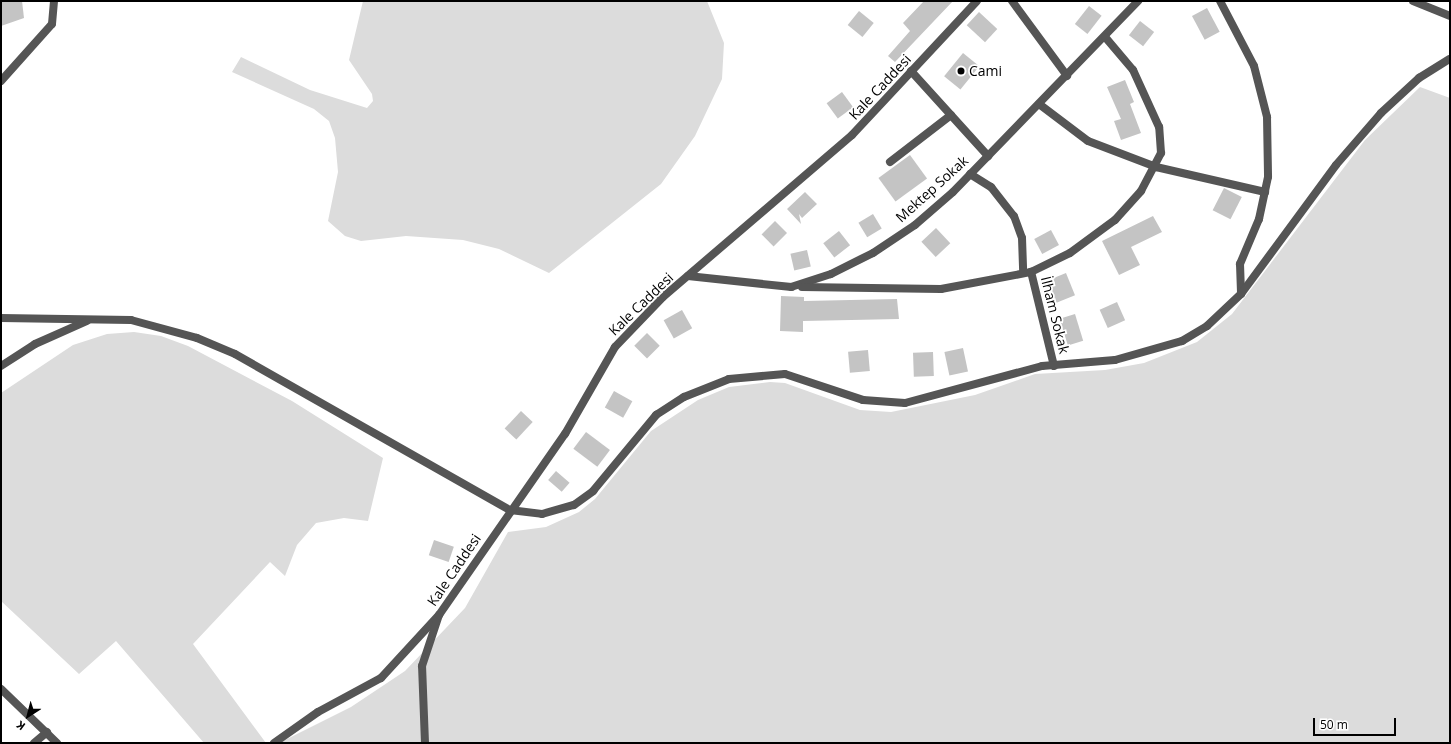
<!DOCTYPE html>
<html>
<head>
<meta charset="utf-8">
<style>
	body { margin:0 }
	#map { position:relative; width:1451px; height:744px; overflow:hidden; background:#fff; font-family:"Open Sans",sans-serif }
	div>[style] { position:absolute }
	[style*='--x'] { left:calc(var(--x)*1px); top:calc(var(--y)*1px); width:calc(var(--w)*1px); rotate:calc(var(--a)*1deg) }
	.green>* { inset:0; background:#dcdcdc }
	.building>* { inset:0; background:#c4c4c4; transform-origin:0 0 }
	.minor>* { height:8px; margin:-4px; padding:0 4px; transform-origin:4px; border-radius:4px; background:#555 }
	.tertiary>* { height:8px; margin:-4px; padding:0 4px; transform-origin:4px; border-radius:4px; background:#555 }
	.dots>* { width:11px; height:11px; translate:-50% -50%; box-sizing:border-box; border:2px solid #fff; border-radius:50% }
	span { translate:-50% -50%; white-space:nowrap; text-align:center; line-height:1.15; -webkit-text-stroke:3.5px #fff; paint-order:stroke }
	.poi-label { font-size:14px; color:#000 }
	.left { translate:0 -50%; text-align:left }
	.street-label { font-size:14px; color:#000 }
	.frame { position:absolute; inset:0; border:2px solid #000; pointer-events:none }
	.north { position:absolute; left:8px; top:696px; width:40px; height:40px; -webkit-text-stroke:3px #fff; paint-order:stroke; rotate:216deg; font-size:11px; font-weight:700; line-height:16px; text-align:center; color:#000 }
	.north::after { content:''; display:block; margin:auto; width:14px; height:18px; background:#000; clip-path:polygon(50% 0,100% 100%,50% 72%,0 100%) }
	.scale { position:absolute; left:1313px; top:718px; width:83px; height:18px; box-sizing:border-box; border:2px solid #000; border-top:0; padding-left:5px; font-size:12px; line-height:14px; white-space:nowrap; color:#000; -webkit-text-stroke:3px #fff; paint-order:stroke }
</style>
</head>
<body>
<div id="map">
	<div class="green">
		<div style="clip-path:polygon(363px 1px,707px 1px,724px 43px,722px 79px,695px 136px,661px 184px,549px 273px,499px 249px,463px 240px,406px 236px,361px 241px,345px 236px,328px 221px,338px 172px,335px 138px,329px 121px,314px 109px,232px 72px,241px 57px,310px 90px,367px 108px,373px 101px,372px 94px,349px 60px)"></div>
		<div style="clip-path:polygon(1420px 87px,1450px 98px,1450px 743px,279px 743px,351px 707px,405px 671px,465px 608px,508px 532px,546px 527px,579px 512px,595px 499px,651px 431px,698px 400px,729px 387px,770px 382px,785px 383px,860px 410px,891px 412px,975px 395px,1035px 374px,1105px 370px,1144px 363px,1197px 342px,1232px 314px,1365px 140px)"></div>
		<div style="clip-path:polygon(134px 332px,161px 336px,188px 346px,292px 401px,383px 458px,368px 521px,344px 518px,316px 523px,297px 545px,285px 576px,270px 562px,193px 644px,266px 743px,204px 743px,116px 641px,79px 674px,1px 601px,1px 393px,73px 345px,107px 334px)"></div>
	</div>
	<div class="building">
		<div style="clip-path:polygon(1px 1px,22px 1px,24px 18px,1px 26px)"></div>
		<div style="clip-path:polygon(924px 1px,953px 1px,895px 62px,888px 56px,910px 31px,903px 23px)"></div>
		<div style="left:1089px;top:6px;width:16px;height:23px;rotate:38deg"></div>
		<div style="left:1207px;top:8px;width:27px;height:17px;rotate:62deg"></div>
		<div style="left:859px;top:11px;width:19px;height:18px;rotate:39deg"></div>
		<div style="left:979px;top:12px;width:25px;height:18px;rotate:43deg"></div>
		<div style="left:1140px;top:21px;width:18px;height:18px;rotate:38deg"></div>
		<div style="left:963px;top:53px;width:21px;height:30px;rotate:39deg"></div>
		<div style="clip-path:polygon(1125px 80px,1134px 102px,1130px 104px,1141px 133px,1121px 140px,1114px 121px,1121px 119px,1107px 87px)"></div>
		<div style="left:842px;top:92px;width:19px;height:19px;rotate:54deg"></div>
		<div style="left:910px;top:155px;width:29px;height:39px;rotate:54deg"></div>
		<div style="left:1224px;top:188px;width:20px;height:25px;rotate:27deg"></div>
		<div style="clip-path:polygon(805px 192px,817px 204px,802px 218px,799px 214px,801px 224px,787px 209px)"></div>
		<div style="left:873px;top:214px;width:17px;height:17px;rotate:59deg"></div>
		<div style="clip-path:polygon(1153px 216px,1162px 232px,1131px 247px,1140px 265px,1119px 275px,1102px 241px)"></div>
		<div style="left:775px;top:221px;width:17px;height:19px;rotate:45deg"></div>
		<div style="left:936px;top:228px;width:21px;height:20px;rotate:47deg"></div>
		<div style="left:1051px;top:230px;width:17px;height:19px;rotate:62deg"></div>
		<div style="left:839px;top:231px;width:18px;height:20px;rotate:52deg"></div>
		<div style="left:807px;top:250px;width:17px;height:17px;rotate:77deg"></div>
		<div style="left:1066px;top:273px;width:24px;height:20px;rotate:68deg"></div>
		<div style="clip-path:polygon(781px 296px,804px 297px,804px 301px,897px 299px,899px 319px,803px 321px,803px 332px,780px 331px)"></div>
		<div style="left:1117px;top:302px;width:20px;height:19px;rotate:66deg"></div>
		<div style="left:682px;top:310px;width:21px;height:21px;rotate:61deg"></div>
		<div style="left:1075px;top:314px;width:28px;height:16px;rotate:73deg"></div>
		<div style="left:647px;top:333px;width:18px;height:18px;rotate:45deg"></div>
		<div style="left:963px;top:348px;width:24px;height:19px;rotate:78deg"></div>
		<div style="left:868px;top:350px;width:21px;height:20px;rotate:85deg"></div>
		<div style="left:933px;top:352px;width:24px;height:20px;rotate:88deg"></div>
		<div style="left:614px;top:391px;width:21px;height:19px;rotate:29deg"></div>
		<div style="left:521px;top:411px;width:16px;height:24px;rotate:43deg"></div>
		<div style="left:586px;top:432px;width:30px;height:21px;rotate:37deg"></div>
		<div style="left:556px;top:471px;width:18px;height:12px;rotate:41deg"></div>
		<div style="left:434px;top:540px;width:21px;height:16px;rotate:19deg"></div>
	</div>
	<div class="minor">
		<div style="--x:1012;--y:1;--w:93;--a:53.7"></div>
		<div style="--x:1220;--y:1;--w:73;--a:62.4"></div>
		<div style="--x:1254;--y:66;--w:53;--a:75.7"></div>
		<div style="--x:1267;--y:117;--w:60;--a:89"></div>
		<div style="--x:1268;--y:177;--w:43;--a:102.1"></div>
		<div style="--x:1259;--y:219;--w:49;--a:112.9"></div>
		<div style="--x:1240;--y:264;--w:30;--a:88"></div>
		<div style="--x:1413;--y:1;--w:40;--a:22"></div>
		<div style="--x:911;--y:71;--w:115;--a:47.8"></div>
		<div style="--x:1;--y:81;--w:76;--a:-48.2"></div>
		<div style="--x:52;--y:24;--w:23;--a:-85"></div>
		<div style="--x:1039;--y:104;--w:61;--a:37.1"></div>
		<div style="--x:1088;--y:141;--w:73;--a:20.9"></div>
		<div style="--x:1156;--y:167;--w:112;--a:12.9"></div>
		<div style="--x:890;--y:162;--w:77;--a:-37.6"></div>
		<div style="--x:970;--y:174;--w:25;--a:32"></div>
		<div style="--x:991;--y:187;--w:37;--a:52"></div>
		<div style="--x:1014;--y:216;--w:23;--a:70"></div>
		<div style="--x:1022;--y:238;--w:35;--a:88"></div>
		<div style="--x:688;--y:276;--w:104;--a:6.1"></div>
		<div style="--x:791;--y:287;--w:42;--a:-18"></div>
		<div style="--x:831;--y:274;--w:47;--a:-26.6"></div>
		<div style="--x:873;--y:253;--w:50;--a:-33.7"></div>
		<div style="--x:915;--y:225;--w:50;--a:-41"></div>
		<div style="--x:953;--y:192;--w:266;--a:-45.9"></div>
		<div style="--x:802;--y:287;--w:139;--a:0.8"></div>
		<div style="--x:941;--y:289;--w:92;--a:-10.7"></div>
		<div style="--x:1;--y:318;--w:130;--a:0.9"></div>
		<div style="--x:131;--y:320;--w:68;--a:15.3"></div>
		<div style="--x:197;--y:338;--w:41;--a:22.8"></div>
		<div style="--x:235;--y:354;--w:316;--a:29.6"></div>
		<div style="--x:1;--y:366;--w:40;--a:-32.9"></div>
		<div style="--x:35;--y:344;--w:57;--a:-23.9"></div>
		<div style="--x:1054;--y:366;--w:97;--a:-103.7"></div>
		<div style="--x:1031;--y:272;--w:43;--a:-26"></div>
		<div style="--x:1070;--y:253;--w:56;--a:-36.3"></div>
		<div style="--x:1115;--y:220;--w:39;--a:-48"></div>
		<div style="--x:1141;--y:191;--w:43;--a:-62.2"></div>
		<div style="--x:1161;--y:153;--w:26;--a:-94"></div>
		<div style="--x:1159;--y:127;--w:63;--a:-114.5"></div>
		<div style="--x:1133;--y:70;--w:43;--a:-130.3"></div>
		<div style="--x:1;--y:689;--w:78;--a:44"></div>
		<div style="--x:34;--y:743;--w:17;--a:-40"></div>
		<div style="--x:274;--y:743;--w:54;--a:-35.2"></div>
		<div style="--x:318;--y:712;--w:72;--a:-28.4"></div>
		<div style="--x:381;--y:678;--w:86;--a:-47.4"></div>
	</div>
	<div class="tertiary">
		<div style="--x:510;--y:510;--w:32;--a:7"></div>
		<div style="--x:542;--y:514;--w:33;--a:-16"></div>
		<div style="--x:574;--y:505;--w:24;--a:-36"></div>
		<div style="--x:593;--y:491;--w:99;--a:-50.3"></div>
		<div style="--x:656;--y:415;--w:33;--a:-33"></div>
		<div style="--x:684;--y:397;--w:48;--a:-21.8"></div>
		<div style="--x:729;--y:379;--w:56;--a:-5.1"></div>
		<div style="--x:785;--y:374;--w:82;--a:18.4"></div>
		<div style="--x:863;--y:400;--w:42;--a:4.1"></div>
		<div style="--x:905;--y:403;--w:142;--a:-15.1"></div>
		<div style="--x:1042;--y:366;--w:73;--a:-4.7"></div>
		<div style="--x:1115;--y:360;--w:70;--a:-15.8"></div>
		<div style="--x:1182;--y:341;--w:29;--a:-31"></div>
		<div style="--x:1207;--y:326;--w:47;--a:-43.3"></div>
		<div style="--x:1241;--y:294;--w:160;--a:-53.6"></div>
		<div style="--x:1336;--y:165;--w:69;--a:-49.1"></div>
		<div style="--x:1381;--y:113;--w:52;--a:-42.6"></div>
		<div style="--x:1419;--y:78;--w:36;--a:-32"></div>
		<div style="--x:425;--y:743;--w:77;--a:-92.2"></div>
		<div style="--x:422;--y:666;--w:54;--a:-71.6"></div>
		<div style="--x:439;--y:615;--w:221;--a:-55.2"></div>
		<div style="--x:565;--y:434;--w:100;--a:-60.1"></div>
		<div style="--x:615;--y:347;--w:69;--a:-46.2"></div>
		<div style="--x:663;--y:297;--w:249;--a:-40.6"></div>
		<div style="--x:852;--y:135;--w:183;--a:-47"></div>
	</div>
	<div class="dots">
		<div style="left:961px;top:71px;background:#000"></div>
	</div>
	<div class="poi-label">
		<span class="left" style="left:969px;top:71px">Cami</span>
	</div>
	<div class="street-label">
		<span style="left:880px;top:87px;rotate:-47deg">Kale Caddesi</span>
		<span style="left:932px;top:189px;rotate:-42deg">Mektep Sokak</span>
		<span style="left:641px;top:304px;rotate:-44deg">Kale Caddesi</span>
		<span style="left:1055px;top:315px;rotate:76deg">İlham Sokak</span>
		<span style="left:454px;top:570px;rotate:-56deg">Kale Caddesi</span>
	</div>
	<div class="frame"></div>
	<div class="north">K</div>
	<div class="scale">50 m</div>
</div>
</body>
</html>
